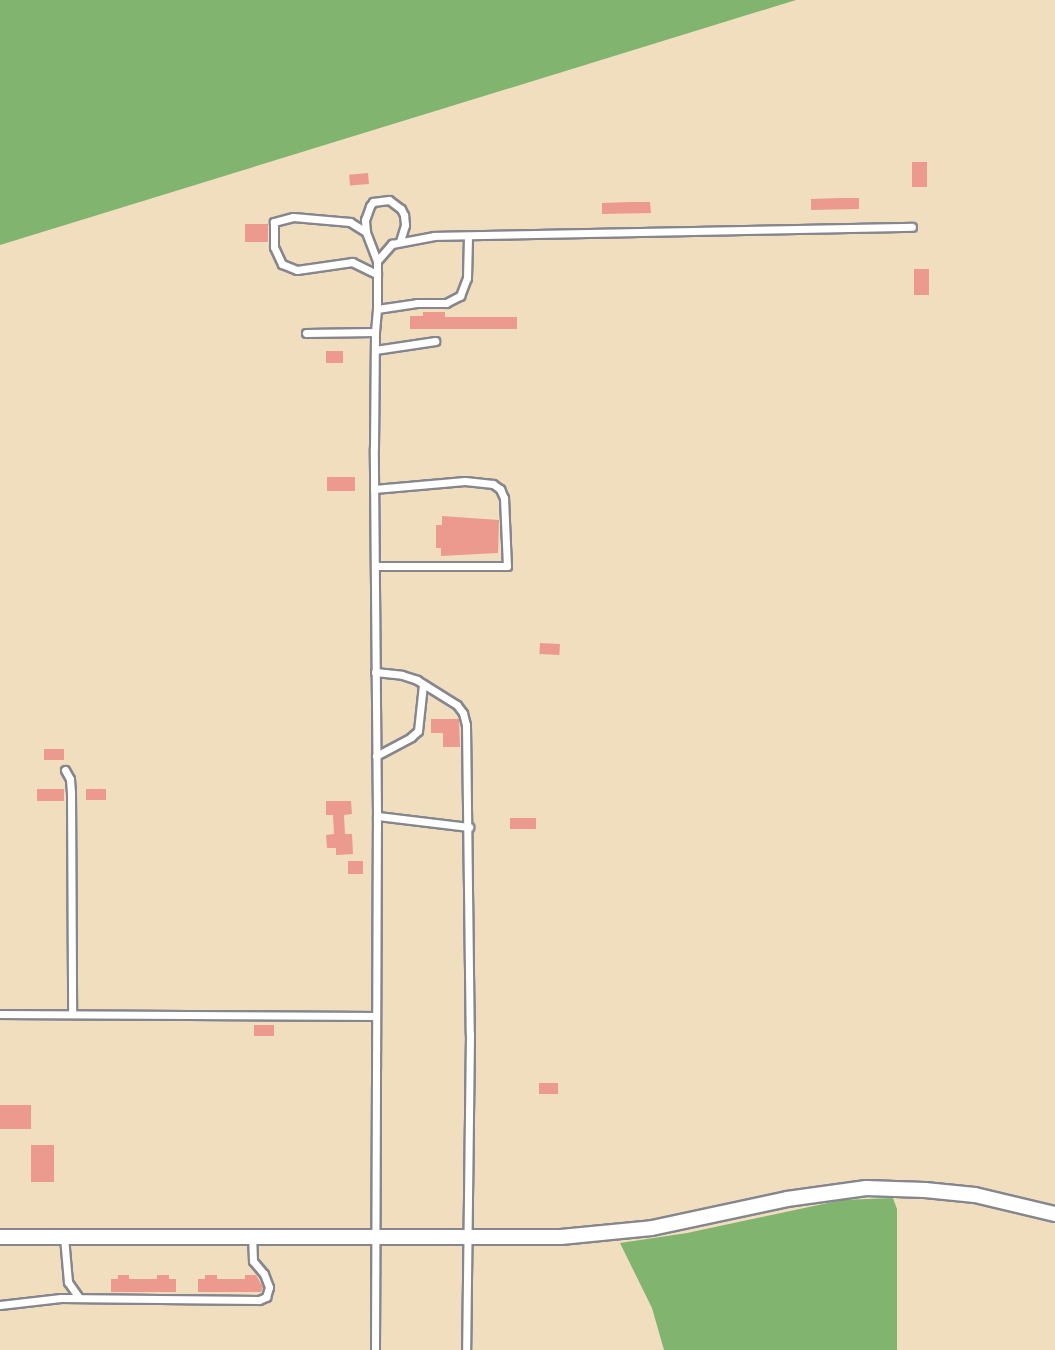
<!DOCTYPE html>
<html>
<head>
<meta charset="utf-8">
<style>
	body { margin:0 }
	#map { position:relative; width:1055px; height:1350px; overflow:hidden; background:#f0debf; font-family:Sriracha,sans-serif }
	div>[style] { position:absolute }
	[style*='--x'] { left:calc(var(--x)*1px); top:calc(var(--y)*1px); width:calc(var(--w)*1px); rotate:calc(var(--a)*1deg) }
	.forest>* { inset:0; background:#81b46e }
	.building>* { inset:0; background:#ec9a8e; transform-origin:0 0 }
	.roads { filter:drop-shadow(2px 0 #86868e) drop-shadow(-2px 0 #86868e) drop-shadow(0 2px #86868e) drop-shadow(0 -2px #86868e) }
	.lane>* { height:7px; margin:-3.5px; padding:0 3.5px; transform-origin:3.5px; border-radius:3.5px; background:#fff }
	.street>* { height:14px; margin:-7px; padding:0 7px; transform-origin:7px; border-radius:7px; background:#fff }
	span { translate:-50% -50%; white-space:nowrap; text-align:center; line-height:1.15; -webkit-text-stroke:4.5px #fdfcf7; paint-order:stroke }
</style>
</head>
<body>
<div id="map">
	<div class="forest">
		<div style="clip-path:polygon(0 0,796px 0,0 245px)"></div>
		<div style="clip-path:polygon(893px 1198px,897px 1209px,897px 1350px,664px 1350px,652px 1308px,620px 1243px,687px 1233px,842px 1200px)"></div>
	</div>
	<div class="building">
		<div style="left:912px;top:162px;width:15px;height:25px"></div>
		<div style="left:368px;top:173px;width:11px;height:19px;rotate:85deg"></div>
		<div style="clip-path:polygon(840px 198px,859px 198px,859px 209px,811px 210px,811px 199px)"></div>
		<div style="clip-path:polygon(631px 202px,650px 202px,651px 213px,602px 214px,602px 203px)"></div>
		<div style="left:245px;top:224px;width:23px;height:18px"></div>
		<div style="left:914px;top:269px;width:15px;height:26px"></div>
		<div style="clip-path:polygon(423px 312px,445px 312px,445px 317px,517px 317px,517px 329px,410px 329px,410px 316px,423px 316px)"></div>
		<div style="left:326px;top:351px;width:17px;height:12px"></div>
		<div style="left:327px;top:477px;width:28px;height:14px"></div>
		<div style="clip-path:polygon(442px 516px,499px 520px,498px 553px,441px 556px,441px 548px,436px 548px,436px 525px,442px 525px)"></div>
		<div style="left:540px;top:643px;width:20px;height:11px;rotate:3deg"></div>
		<div style="clip-path:polygon(431px 719px,459px 719px,460px 747px,443px 747px,443px 733px,431px 733px)"></div>
		<div style="left:44px;top:749px;width:20px;height:11px"></div>
		<div style="left:37px;top:789px;width:27px;height:12px"></div>
		<div style="left:86px;top:789px;width:20px;height:11px"></div>
		<div style="clip-path:polygon(326px 801px,351px 801px,352px 814px,344px 815px,345px 834px,352px 834px,353px 854px,336px 855px,336px 848px,327px 848px,326px 835px,334px 834px,333px 815px,326px 815px)"></div>
		<div style="left:510px;top:818px;width:26px;height:11px"></div>
		<div style="left:348px;top:861px;width:15px;height:13px"></div>
		<div style="left:254px;top:1025px;width:20px;height:11px"></div>
		<div style="left:539px;top:1083px;width:19px;height:11px"></div>
		<div style="left:0;top:1105px;width:31px;height:24px"></div>
		<div style="left:31px;top:1145px;width:23px;height:37px"></div>
		<div style="clip-path:polygon(118px 1275px,129px 1275px,129px 1279px,157px 1279px,157px 1275px,169px 1275px,169px 1279px,176px 1279px,176px 1292px,111px 1292px,111px 1279px,118px 1279px)"></div>
		<div style="clip-path:polygon(205px 1275px,217px 1275px,217px 1279px,245px 1279px,245px 1275px,256px 1275px,263px 1287px,261px 1292px,198px 1292px,198px 1279px,205px 1279px)"></div>
	</div>
	<div class="roads">
		<div class="lane">
			<div style="--x:366;--y:232;--w:12;--a:-95"></div>
			<div style="--x:365;--y:220;--w:15;--a:-70"></div>
			<div style="--x:370;--y:206;--w:5;--a:-53"></div>
			<div style="--x:373;--y:202;--w:16;--a:-7"></div>
			<div style="--x:389;--y:200;--w:15;--a:37"></div>
			<div style="--x:401;--y:209;--w:7;--a:63"></div>
			<div style="--x:404;--y:215;--w:10;--a:84"></div>
			<div style="--x:405;--y:225;--w:17;--a:107"></div>
			<div style="--x:377;--y:261;--w:23;--a:-49"></div>
			<div style="--x:392;--y:244;--w:43;--a:-10.8"></div>
			<div style="--x:434;--y:236;--w:478;--a:-1.1"></div>
			<div style="--x:377;--y:309;--w:40;--a:-8.5"></div>
			<div style="--x:417;--y:303;--w:29;--a:0"></div>
			<div style="--x:446;--y:303;--w:16;--a:-27"></div>
			<div style="--x:460;--y:296;--w:19;--a:-69"></div>
			<div style="--x:467;--y:278;--w:41;--a:-88.6"></div>
			<div style="--x:306;--y:333;--w:69;--a:-0.8"></div>
			<div style="--x:375;--y:350;--w:61;--a:-8.5"></div>
			<div style="--x:374;--y:489;--w:91;--a:-5"></div>
			<div style="--x:465;--y:481;--w:28;--a:6"></div>
			<div style="--x:493;--y:484;--w:9;--a:36"></div>
			<div style="--x:500;--y:489;--w:10;--a:66"></div>
			<div style="--x:504;--y:498;--w:68;--a:87.5"></div>
			<div style="--x:507;--y:566;--w:132;--a:180"></div>
			<div style="--x:375;--y:672;--w:27;--a:6"></div>
			<div style="--x:402;--y:675;--w:16;--a:18"></div>
			<div style="--x:417;--y:680;--w:47;--a:32"></div>
			<div style="--x:457;--y:705;--w:10;--a:53"></div>
			<div style="--x:463;--y:713;--w:12;--a:76"></div>
			<div style="--x:466;--y:725;--w:309;--a:89.3"></div>
			<div style="--x:470;--y:1034;--w:316;--a:90.7"></div>
			<div style="--x:376;--y:756;--w:40;--a:-28"></div>
			<div style="--x:411;--y:737;--w:9;--a:-41"></div>
			<div style="--x:418;--y:731;--w:47;--a:-83.9"></div>
			<div style="--x:65;--y:770;--w:10;--a:61"></div>
			<div style="--x:70;--y:779;--w:13;--a:86"></div>
			<div style="--x:71;--y:792;--w:222;--a:89.7"></div>
			<div style="--x:377;--y:816;--w:93;--a:6.8"></div>
			<div style="--x:0;--y:1014;--w:375;--a:0.3"></div>
			<div style="--x:64;--y:1237;--w:45;--a:84.9"></div>
			<div style="--x:68;--y:1282;--w:19;--a:55"></div>
			<div style="--x:0;--y:1305;--w:61;--a:-6.5"></div>
			<div style="--x:61;--y:1298;--w:198;--a:0.6"></div>
			<div style="--x:259;--y:1300;--w:8;--a:-23"></div>
			<div style="--x:266;--y:1297;--w:10;--a:-73"></div>
			<div style="--x:269;--y:1287;--w:14;--a:-111"></div>
			<div style="--x:264;--y:1274;--w:17;--a:-130"></div>
			<div style="--x:253;--y:1261;--w:24;--a:-92"></div>
			<div style="--x:375;--y:1350;--w:534;--a:-89.79"></div>
			<div style="--x:377;--y:816;--w:368;--a:-90.5"></div>
			<div style="--x:374;--y:448;--w:116;--a:-89.5"></div>
			<div style="--x:375;--y:332;--w:23;--a:-85"></div>
			<div style="--x:377;--y:309;--w:48;--a:-90"></div>
			<div style="--x:377;--y:261;--w:31;--a:-111"></div>
			<div style="--x:366;--y:232;--w:19;--a:-148"></div>
			<div style="--x:350;--y:222;--w:57;--a:-175"></div>
			<div style="--x:293;--y:217;--w:20;--a:165"></div>
			<div style="--x:274;--y:222;--w:25;--a:90"></div>
			<div style="--x:274;--y:247;--w:19;--a:65"></div>
			<div style="--x:282;--y:264;--w:16;--a:22"></div>
			<div style="--x:297;--y:270;--w:56;--a:-8.3"></div>
			<div style="--x:352;--y:262;--w:28;--a:26"></div>
		</div>
		<div class="street">
			<div style="--x:0;--y:1237;--w:561;--a:0"></div>
			<div style="--x:561;--y:1237;--w:91;--a:-5.6"></div>
			<div style="--x:652;--y:1228;--w:138;--a:-12.1"></div>
			<div style="--x:787;--y:1199;--w:80;--a:-7.9"></div>
			<div style="--x:866;--y:1188;--w:59;--a:1.9"></div>
			<div style="--x:925;--y:1190;--w:50;--a:5.7"></div>
			<div style="--x:975;--y:1195;--w:82;--a:13.4"></div>
		</div>
	</div>
</div>
</body>
</html>
